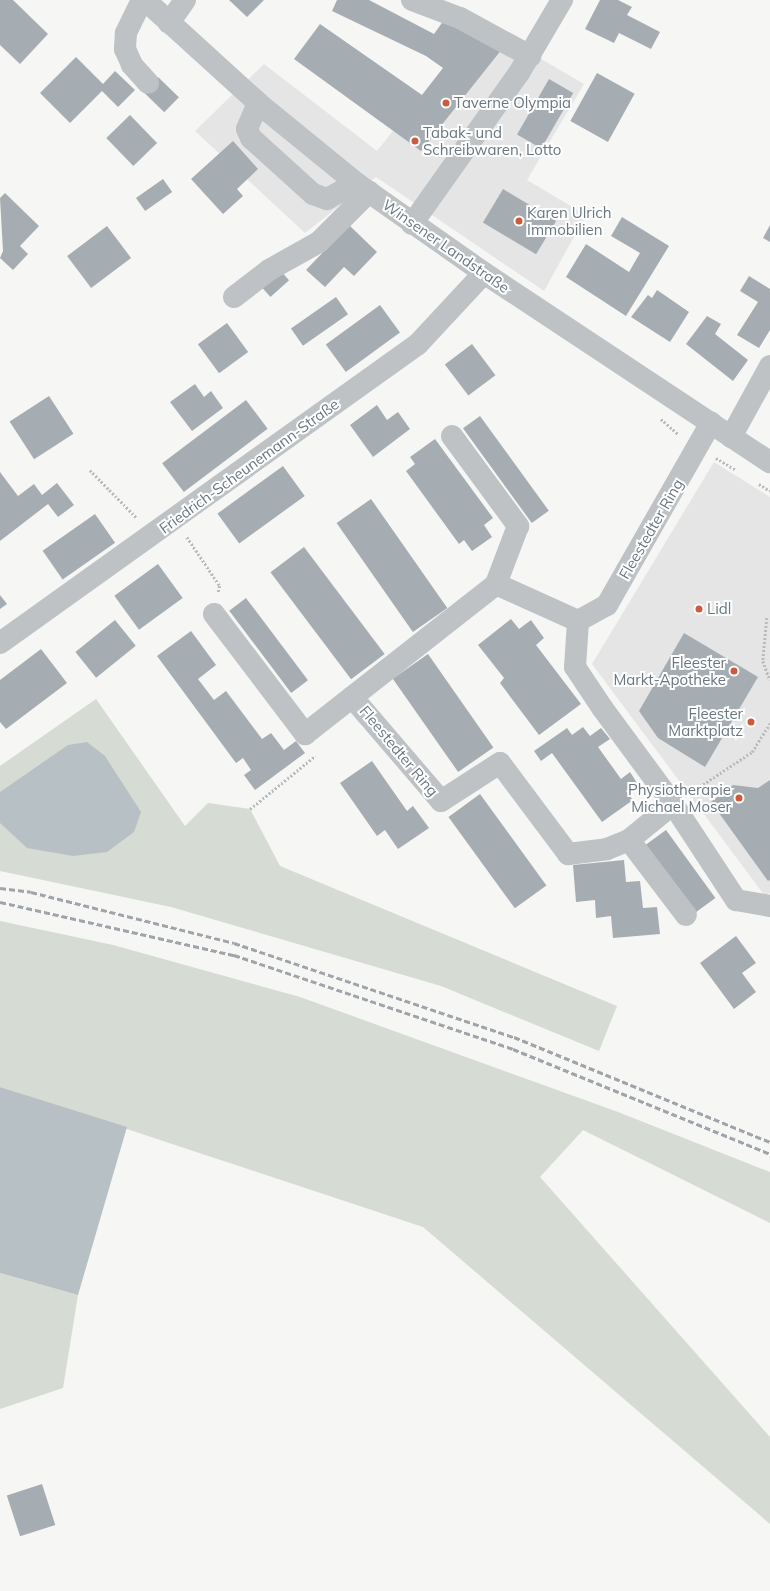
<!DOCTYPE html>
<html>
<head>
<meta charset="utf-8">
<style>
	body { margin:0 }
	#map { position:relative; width:770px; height:1591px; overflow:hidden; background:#f6f6f4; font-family:Mulish,sans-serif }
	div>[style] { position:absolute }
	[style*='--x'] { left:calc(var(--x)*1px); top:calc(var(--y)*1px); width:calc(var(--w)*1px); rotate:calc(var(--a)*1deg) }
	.built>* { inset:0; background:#e4e5e4 }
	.green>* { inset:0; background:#d6dbd4 }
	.water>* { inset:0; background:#b7c1c5 }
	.building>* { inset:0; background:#a6adb2; transform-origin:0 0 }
	.path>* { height:2.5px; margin-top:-1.25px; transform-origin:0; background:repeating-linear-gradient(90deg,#b8bbbd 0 2px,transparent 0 4px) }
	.minor>* { height:22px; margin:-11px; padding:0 11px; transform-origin:11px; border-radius:11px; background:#bec2c5 }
	.rail>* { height:3px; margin-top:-1.5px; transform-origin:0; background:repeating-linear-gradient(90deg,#9ea4a9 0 6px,transparent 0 9px) }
	.dots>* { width:11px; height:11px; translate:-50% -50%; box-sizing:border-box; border:2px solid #fff; border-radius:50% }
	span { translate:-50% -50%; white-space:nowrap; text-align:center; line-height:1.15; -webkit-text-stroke:4px #fff; paint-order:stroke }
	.poi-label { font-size:15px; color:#697781 }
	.left { translate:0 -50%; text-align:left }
	.right { translate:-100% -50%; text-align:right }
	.street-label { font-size:15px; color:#697781 }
</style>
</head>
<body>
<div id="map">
	<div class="built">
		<div style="clip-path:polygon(479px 23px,584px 84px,527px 180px,586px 215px,544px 291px,376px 177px,305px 233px,195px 131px,264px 64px,377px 151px)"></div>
		<div style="clip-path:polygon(714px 462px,770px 497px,770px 893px,765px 896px,592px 664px)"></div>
	</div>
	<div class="green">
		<div style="clip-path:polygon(96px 699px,185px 826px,208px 803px,250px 809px,280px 866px,617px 1006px,599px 1051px,441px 986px,171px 907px,0 871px,0 766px)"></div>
		<div style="clip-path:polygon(0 921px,113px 945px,300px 997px,618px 1112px,770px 1172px,770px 1223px,583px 1130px,540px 1177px,770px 1437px,770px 1524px,423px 1227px,0 1087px)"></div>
		<div style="clip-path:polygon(0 1273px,78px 1295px,63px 1388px,0 1409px)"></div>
	</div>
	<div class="water">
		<div style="clip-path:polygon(87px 742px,105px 756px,141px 812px,134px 832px,107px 852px,73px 856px,27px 848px,0 823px,0 792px,68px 745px)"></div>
		<div style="clip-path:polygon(0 1087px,127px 1127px,78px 1295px,0 1273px)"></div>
	</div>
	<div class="building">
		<div style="clip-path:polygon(0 0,13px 0,48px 34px,20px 64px,0 45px)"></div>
		<div style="clip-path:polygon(229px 0,264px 0,247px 17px)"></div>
		<div style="clip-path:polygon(337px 0,369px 0,434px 34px,444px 20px,502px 49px,421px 151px,294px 59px,320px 24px,422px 95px,443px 68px,426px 56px,332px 11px)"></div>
		<div style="clip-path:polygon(600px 0,618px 0,632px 7px,627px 15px,660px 32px,651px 49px,619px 33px,614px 43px,585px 29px)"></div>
		<div style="clip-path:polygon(76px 57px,103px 84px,115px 71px,135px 90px,118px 107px,102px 91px,70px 123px,40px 93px)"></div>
		<div style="left:597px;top:73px;width:43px;height:55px;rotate:29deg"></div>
		<div style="left:158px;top:77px;width:29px;height:21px;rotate:44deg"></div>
		<div style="left:549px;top:79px;width:28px;height:64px;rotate:30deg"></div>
		<div style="left:130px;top:115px;width:39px;height:33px;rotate:46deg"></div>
		<div style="clip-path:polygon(233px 141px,258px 169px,237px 189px,243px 196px,223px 214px,191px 179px)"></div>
		<div style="left:163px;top:179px;width:16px;height:33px;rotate:55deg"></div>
		<div style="left:503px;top:189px;width:62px;height:39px;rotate:31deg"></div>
		<div style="clip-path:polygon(5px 193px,39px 226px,20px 246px,28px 254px,13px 270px,0 258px,3px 251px,0 198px)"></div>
		<div style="clip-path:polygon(622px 217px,669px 246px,626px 316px,566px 277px,586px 244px,629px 272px,640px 253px,611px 236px)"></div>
		<div style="clip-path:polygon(349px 225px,377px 252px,354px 276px,344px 267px,325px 287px,306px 270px)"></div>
		<div style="clip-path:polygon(770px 225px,770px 242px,763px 238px)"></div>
		<div style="left:107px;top:226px;width:40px;height:50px;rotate:53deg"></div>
		<div style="left:279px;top:269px;width:15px;height:25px;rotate:48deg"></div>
		<div style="clip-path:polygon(749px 276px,770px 289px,770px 330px,759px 348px,737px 335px,758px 302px,740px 291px)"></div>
		<div style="clip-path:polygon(657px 290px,689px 312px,670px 342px,631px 317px,648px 295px,652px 298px)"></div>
		<div style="left:336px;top:297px;width:21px;height:55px;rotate:55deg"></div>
		<div style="left:380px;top:305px;width:34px;height:67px;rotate:54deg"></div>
		<div style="clip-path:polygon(707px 316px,721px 324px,715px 334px,748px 360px,733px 381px,686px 344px)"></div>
		<div style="left:227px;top:323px;width:36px;height:36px;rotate:54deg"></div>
		<div style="left:472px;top:344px;width:39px;height:34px;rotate:53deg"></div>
		<div style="clip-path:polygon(195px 384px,204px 397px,211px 391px,223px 408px,192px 431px,170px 402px)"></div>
		<div style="left:49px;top:396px;width:45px;height:47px;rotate:57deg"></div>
		<div style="left:246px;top:400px;width:36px;height:105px;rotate:53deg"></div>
		<div style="clip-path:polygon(377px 405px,387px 420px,398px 412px,410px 429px,373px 457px,350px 425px)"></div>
		<div style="left:480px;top:416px;width:117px;height:21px;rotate:54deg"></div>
		<div style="clip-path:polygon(435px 439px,493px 518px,484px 525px,492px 537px,472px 551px,464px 540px,459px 544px,406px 471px,415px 464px,410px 457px)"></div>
		<div style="left:283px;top:466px;width:37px;height:81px;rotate:54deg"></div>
		<div style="clip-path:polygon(0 472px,18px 496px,34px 484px,42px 495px,57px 483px,74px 505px,58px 517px,48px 504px,0 541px)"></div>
		<div style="left:371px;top:499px;width:133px;height:42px;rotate:55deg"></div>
		<div style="left:95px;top:514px;width:35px;height:64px;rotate:55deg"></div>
		<div style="left:304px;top:547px;width:134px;height:42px;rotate:53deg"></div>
		<div style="left:158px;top:564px;width:42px;height:54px;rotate:54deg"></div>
		<div style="clip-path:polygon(0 595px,7px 604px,0 609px)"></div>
		<div style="left:246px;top:598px;width:103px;height:21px;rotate:53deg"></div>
		<div style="clip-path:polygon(511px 619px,519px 629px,531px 620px,544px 638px,536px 645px,581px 704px,539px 735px,500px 683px,504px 678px,478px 645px)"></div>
		<div style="left:115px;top:620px;width:33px;height:51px;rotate:51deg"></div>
		<div style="clip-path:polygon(191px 631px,216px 665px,198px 679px,214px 700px,226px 691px,262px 739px,271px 733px,284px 750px,296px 741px,305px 753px,255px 790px,244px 775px,251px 770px,243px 758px,236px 763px,157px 656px)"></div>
		<div style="clip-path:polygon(684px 633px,758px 677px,705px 767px,658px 738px,639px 711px)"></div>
		<div style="clip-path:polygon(41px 649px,67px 683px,6px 729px,0 722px,0 680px)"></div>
		<div style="left:428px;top:654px;width:114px;height:43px;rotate:55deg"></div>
		<div style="clip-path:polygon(583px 727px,590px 736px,601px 728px,610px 739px,598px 747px,621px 779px,630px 772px,637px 783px,626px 791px,633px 800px,602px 822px,552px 753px,541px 761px,534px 751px,567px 728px,572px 735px)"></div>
		<div style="clip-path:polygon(372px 761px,407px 811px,413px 806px,429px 828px,398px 849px,385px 830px,377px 836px,340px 783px)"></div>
		<div style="clip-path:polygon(770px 780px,770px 880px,768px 881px,711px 802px,733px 785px,758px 788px)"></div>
		<div style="left:480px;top:794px;width:113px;height:39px;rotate:54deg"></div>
		<div style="left:666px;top:830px;width:84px;height:25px;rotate:54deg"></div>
		<div style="clip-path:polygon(624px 860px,626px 882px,640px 881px,643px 908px,657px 907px,660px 934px,613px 938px,611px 916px,596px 918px,595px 900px,576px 902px,573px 865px)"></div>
		<div style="clip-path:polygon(736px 936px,756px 963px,742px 973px,756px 992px,734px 1009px,700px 963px)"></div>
		<div style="left:42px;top:1484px;width:43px;height:37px;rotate:72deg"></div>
	</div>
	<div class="path">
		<div style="--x:661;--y:419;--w:23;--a:41"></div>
		<div style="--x:716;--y:458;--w:23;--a:31"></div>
		<div style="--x:90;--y:470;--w:66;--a:45.6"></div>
		<div style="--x:759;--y:484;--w:13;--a:32"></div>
		<div style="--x:187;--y:537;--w:59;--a:56"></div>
		<div style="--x:220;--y:586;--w:7;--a:106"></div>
		<div style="--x:767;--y:618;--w:43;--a:95.3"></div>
		<div style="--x:763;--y:661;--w:20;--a:70"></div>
		<div style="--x:693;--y:791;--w:71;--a:-33.5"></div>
		<div style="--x:752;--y:752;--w:34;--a:-58"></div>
		<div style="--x:250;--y:809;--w:84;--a:-39.2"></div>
	</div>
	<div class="minor">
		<div style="--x:142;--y:0;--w:37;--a:116"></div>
		<div style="--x:126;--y:33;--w:16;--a:94"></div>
		<div style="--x:125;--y:49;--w:17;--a:66"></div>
		<div style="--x:132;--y:65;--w:24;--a:48"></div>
		<div style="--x:145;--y:0;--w:153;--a:42.3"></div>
		<div style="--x:258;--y:103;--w:127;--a:39.2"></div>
		<div style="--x:356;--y:183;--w:156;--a:35.1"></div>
		<div style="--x:484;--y:273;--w:343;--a:33.5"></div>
		<div style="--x:412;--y:0;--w:51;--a:20.6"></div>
		<div style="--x:460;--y:18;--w:80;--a:28.5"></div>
		<div style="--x:169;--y:23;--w:28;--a:-55"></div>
		<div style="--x:258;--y:103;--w:28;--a:113"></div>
		<div style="--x:247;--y:129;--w:10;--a:66"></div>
		<div style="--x:251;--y:138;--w:84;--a:42.1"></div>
		<div style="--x:313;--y:194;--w:15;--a:20"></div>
		<div style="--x:327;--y:199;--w:33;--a:-29"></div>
		<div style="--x:412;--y:224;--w:185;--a:-54.7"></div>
		<div style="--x:519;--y:73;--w:85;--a:-59.5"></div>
		<div style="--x:234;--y:297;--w:44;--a:-37.6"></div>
		<div style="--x:269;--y:270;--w:57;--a:-29.2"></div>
		<div style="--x:319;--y:242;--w:71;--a:-45"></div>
		<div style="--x:452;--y:436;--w:112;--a:53.7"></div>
		<div style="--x:518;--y:526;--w:62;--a:110.8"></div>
		<div style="--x:731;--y:437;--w:81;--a:-61.2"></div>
		<div style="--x:214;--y:614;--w:151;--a:52.8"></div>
		<div style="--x:305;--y:734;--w:243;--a:-38.1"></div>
		<div style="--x:496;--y:584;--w:90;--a:24.3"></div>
		<div style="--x:578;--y:621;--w:46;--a:93.7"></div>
		<div style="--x:575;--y:667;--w:50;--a:56.3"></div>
		<div style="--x:603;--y:709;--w:118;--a:53.6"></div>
		<div style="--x:673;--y:804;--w:115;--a:56.7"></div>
		<div style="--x:736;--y:900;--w:35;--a:10"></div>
		<div style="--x:578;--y:621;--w:33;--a:-29"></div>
		<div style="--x:607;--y:605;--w:210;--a:-60.3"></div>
		<div style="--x:0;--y:643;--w:514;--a:-35.58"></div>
		<div style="--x:418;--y:344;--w:97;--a:-47.1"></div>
		<div style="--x:352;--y:697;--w:137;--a:49.4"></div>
		<div style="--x:441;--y:801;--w:70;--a:-32.8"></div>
		<div style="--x:500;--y:763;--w:114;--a:53.2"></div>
		<div style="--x:568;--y:854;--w:39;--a:-7"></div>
		<div style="--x:607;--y:849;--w:24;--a:-22"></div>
		<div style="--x:629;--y:840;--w:57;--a:-39.3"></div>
		<div style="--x:629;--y:840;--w:94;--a:52.8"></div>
	</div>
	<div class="rail">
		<div style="--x:0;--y:888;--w:31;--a:7"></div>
		<div style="--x:31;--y:892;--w:209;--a:14.1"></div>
		<div style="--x:234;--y:943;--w:295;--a:18.6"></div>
		<div style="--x:514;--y:1037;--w:277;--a:22.3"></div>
		<div style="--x:0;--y:902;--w:240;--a:12.8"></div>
		<div style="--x:234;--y:955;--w:294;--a:18.6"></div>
		<div style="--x:513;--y:1049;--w:278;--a:22.2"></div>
	</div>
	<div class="dots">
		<div style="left:446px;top:103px;background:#cd5a3d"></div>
		<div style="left:415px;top:141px;background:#cd5a3d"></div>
		<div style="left:519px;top:221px;background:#cd5a3d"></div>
		<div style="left:699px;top:609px;background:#cd5a3d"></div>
		<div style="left:734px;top:671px;background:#cd5a3d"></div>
		<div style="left:751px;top:722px;background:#cd5a3d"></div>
		<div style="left:739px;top:798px;background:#cd5a3d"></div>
	</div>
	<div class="poi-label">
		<span class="left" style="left:454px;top:103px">Taverne Olympia</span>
		<span class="left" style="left:423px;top:141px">Tabak- und<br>Schreibwaren, Lotto</span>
		<span class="left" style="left:527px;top:221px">Karen Ulrich<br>Immobilien</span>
		<span class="left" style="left:707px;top:609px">Lidl</span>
		<span class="right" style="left:726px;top:671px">Fleester<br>Markt-Apotheke</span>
		<span class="right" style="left:743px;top:722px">Fleester<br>Marktplatz</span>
		<span class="right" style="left:731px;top:798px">Physiotherapie<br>Michael Moser</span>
	</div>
	<div class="street-label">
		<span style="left:446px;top:246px;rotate:35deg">Winsener Landstraße</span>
		<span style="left:249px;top:466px;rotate:-36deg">Friedrich-Scheunemann-Straße</span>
		<span style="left:651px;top:529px;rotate:-60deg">Fleestedter Ring</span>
		<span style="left:399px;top:751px;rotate:50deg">Fleestedter Ring</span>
	</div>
</div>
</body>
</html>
